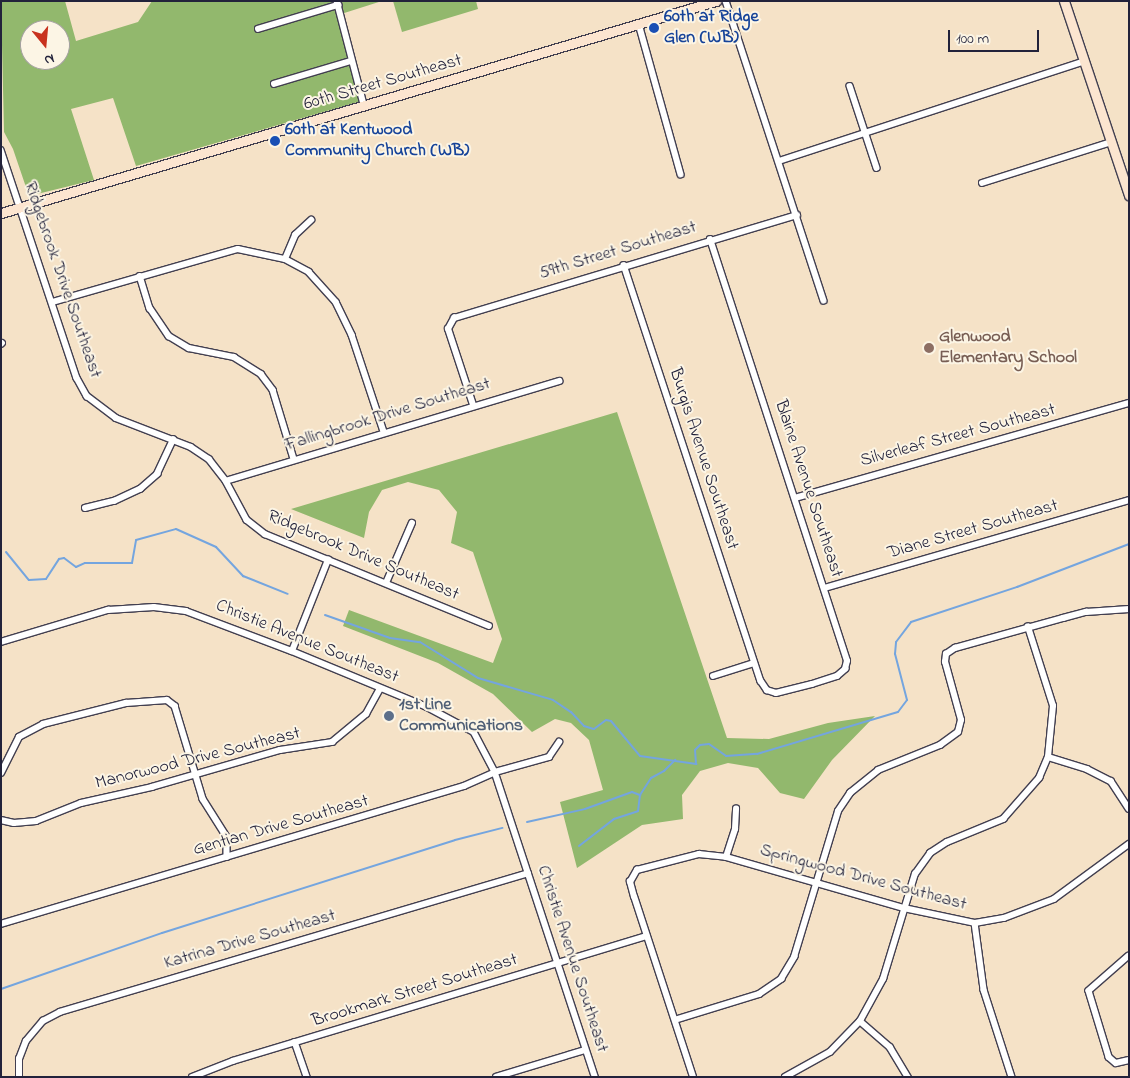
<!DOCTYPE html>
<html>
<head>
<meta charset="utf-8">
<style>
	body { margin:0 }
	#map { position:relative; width:1130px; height:1078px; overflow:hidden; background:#f5e2c7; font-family:"Indie Flower",sans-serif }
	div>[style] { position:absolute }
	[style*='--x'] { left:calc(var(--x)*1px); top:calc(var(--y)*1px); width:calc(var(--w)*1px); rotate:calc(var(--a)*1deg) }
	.forest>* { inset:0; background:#92b86d }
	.stream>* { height:2px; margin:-1px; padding:0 1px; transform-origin:1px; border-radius:1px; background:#74a5df }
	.roads { filter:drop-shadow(1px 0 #423f50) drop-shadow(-1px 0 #423f50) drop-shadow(0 1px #423f50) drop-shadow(0 -1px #423f50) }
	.street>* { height:5.5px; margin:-2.75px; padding:0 2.75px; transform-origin:2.75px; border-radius:2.75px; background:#fff }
	.secondary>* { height:9px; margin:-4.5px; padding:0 4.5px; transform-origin:4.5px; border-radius:4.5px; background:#fce5d0 }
	.dots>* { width:14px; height:14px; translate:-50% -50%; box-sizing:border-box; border:2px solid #fcf5e5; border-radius:50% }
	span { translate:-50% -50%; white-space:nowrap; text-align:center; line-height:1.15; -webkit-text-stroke:4px #fcf5e5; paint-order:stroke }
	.transit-label { font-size:18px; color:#164399; font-weight:700 }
	.left { translate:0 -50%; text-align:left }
	.street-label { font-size:18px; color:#22223b }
	.education-label { font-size:18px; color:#785e54; font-weight:700 }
	.service-label { font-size:18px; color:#4e5e75; font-weight:700 }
	.frame { position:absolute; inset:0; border:2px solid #22223b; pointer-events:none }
	.north { position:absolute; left:20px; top:20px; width:50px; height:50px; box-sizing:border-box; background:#fcf5e5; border:1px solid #a5a1a1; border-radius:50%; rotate:163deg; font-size:14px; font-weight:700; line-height:20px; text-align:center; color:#22223b }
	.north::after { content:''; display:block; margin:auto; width:18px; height:22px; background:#c8321e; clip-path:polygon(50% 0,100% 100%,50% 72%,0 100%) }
	.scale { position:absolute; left:948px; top:30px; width:91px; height:22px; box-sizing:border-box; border:2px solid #22223b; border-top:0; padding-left:6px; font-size:15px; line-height:18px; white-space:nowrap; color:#22223b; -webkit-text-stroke:4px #fcf5e5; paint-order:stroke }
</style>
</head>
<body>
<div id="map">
	<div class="forest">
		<div style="clip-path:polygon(evenodd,1px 1px,65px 1px,76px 41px,138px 22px,152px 1px,382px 1px,338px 15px,365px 100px,136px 166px,113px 98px,71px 109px,94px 180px,29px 196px,13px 149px,4px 132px,1px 1px,30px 30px,60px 30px,60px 60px,30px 60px,30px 30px)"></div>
		<div style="clip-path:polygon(393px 1px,476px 1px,478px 9px,402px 32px)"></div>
		<div style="clip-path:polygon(617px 412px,727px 738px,769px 739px,828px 723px,875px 716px,832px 760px,804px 799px,780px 793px,758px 768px,728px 763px,700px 771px,682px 795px,683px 819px,642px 825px,577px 868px,560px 802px,603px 790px,589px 740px,571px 723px,555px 719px,532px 732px,493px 694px,438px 663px,343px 626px,349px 610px,493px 663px,502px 639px,473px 552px,451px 543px,457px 512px,439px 490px,408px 482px,382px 490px,369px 512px,364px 538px,291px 509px)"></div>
	</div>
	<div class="stream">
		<div style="--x:6;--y:552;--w:36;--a:51"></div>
		<div style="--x:29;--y:580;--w:17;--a:-3"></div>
		<div style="--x:46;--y:579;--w:24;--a:-57"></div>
		<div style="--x:59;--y:559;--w:5;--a:-11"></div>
		<div style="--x:64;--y:558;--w:15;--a:37"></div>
		<div style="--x:76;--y:567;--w:10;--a:-24"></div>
		<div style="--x:85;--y:563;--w:47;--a:0"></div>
		<div style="--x:132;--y:563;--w:23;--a:-80"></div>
		<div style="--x:136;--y:540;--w:41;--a:-15.4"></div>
		<div style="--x:176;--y:529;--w:44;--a:24.2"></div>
		<div style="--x:216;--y:547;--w:40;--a:47"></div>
		<div style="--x:243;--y:576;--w:48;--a:21.8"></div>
		<div style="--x:325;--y:615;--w:69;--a:19.5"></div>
		<div style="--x:390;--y:638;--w:30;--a:8"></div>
		<div style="--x:420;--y:642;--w:68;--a:31.8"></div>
		<div style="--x:478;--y:678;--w:78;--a:16.3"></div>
		<div style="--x:553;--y:700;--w:22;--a:34"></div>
		<div style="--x:571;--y:712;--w:19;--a:47"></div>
		<div style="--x:584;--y:726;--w:10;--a:17"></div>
		<div style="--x:594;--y:729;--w:15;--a:-37"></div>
		<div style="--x:606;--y:720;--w:5;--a:11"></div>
		<div style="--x:611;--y:721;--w:45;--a:50.4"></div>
		<div style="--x:640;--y:756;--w:57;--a:8.1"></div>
		<div style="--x:696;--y:764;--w:14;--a:-94"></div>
		<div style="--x:695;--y:750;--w:7;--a:-45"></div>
		<div style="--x:700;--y:745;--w:9;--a:-6"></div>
		<div style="--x:709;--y:744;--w:21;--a:35"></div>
		<div style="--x:726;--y:756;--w:31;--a:-4"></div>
		<div style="--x:757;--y:754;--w:147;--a:-16.6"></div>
		<div style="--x:898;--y:712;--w:15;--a:-53"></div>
		<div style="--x:907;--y:700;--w:48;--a:-104.6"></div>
		<div style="--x:895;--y:654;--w:12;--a:-85"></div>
		<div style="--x:896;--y:642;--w:25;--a:-53"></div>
		<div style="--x:911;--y:622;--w:112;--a:-18.3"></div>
		<div style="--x:1017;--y:587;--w:120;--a:-21"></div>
		<div style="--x:527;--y:822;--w:59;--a:-12.6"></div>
		<div style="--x:585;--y:809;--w:50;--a:-19.9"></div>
		<div style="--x:632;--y:792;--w:9;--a:21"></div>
		<div style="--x:579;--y:846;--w:44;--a:-37.6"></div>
		<div style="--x:614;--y:819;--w:25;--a:-18"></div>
		<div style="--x:638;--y:811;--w:16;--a:-83"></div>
		<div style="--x:640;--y:795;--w:20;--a:-57"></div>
		<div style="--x:651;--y:778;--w:15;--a:-28"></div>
		<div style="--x:664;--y:771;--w:16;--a:-45"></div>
		<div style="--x:1;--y:989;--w:170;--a:-19.2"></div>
		<div style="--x:162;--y:933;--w:307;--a:-17.6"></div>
		<div style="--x:455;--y:840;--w:49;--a:-14.3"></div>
	</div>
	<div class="roads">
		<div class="street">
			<div style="--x:337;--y:1;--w:107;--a:75.4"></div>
			<div style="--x:726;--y:1;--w:315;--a:71.9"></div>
			<div style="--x:639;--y:24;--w:156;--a:74.4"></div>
			<div style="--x:258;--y:29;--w:84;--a:-16.7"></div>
			<div style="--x:274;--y:84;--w:80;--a:-16.6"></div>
			<div style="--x:850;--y:86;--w:86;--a:71.8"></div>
			<div style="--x:1;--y:150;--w:240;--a:71.6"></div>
			<div style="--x:77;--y:378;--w:21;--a:61"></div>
			<div style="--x:87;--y:396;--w:36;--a:37"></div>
			<div style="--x:116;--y:418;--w:80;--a:21.1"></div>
			<div style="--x:191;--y:447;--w:22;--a:34"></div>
			<div style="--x:209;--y:459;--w:28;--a:52"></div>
			<div style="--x:226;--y:481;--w:44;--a:61.7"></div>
			<div style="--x:247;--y:520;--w:23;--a:38"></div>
			<div style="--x:265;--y:534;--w:242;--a:22.3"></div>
			<div style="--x:779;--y:161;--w:322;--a:-18.1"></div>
			<div style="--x:982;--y:183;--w:135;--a:-17.6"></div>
			<div style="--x:285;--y:259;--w:26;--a:-67"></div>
			<div style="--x:295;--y:235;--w:22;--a:-43"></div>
			<div style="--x:624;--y:265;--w:438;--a:71.8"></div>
			<div style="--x:761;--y:681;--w:11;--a:56"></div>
			<div style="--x:767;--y:690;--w:9;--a:18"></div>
			<div style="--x:776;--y:693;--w:37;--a:-14"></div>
			<div style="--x:812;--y:684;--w:26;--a:-18"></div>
			<div style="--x:837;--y:676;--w:11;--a:-41"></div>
			<div style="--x:845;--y:669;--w:8;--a:-76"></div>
			<div style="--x:847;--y:661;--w:443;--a:-108"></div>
			<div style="--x:140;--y:276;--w:34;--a:73"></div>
			<div style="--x:150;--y:308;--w:34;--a:56"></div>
			<div style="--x:169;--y:336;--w:23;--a:31"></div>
			<div style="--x:189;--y:348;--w:46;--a:11.3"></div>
			<div style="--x:234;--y:357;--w:32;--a:32"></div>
			<div style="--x:261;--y:374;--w:20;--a:53"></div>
			<div style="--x:273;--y:390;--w:72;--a:73.1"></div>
			<div style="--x:53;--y:302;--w:192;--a:-16"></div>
			<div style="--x:238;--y:249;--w:48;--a:12"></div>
			<div style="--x:285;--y:259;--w:27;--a:28"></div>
			<div style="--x:309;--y:272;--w:40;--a:48"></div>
			<div style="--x:336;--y:302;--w:37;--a:64"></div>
			<div style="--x:352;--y:335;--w:102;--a:71.7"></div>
			<div style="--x:1;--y:344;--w:1;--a:-45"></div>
			<div style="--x:473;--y:405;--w:80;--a:-108.2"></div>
			<div style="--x:448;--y:329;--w:13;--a:-61"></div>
			<div style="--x:454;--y:318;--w:358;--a:-16.7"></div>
			<div style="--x:226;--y:481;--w:348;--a:-16.7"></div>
			<div style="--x:795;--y:498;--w:347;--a:-15.9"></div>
			<div style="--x:85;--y:508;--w:30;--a:-14"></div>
			<div style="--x:114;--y:501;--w:29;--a:-25"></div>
			<div style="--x:140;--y:489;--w:23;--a:-41"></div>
			<div style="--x:157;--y:474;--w:38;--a:-65"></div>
			<div style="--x:386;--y:583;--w:65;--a:-66.6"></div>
			<div style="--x:825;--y:588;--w:316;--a:-16.1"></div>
			<div style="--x:1;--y:642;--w:112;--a:-16.7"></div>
			<div style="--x:108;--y:610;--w:46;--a:-3.7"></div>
			<div style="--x:154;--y:607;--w:32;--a:7"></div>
			<div style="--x:186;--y:611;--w:113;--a:20.7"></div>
			<div style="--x:292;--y:651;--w:146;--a:22.5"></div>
			<div style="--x:427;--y:707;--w:53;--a:28"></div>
			<div style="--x:474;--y:732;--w:45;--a:62.3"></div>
			<div style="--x:495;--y:772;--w:321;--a:71.8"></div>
			<div style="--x:292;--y:651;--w:98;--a:-68.4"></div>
			<div style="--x:713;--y:676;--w:43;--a:-17.6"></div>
			<div style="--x:1048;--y:757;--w:41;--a:17.1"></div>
			<div style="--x:1087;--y:769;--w:27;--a:27"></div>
			<div style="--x:1111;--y:781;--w:33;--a:57"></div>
			<div style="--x:1;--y:773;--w:40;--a:-63.4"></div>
			<div style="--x:19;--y:737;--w:27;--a:-28"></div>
			<div style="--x:43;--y:724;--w:86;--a:-14.2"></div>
			<div style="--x:126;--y:703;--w:41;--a:-4.2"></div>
			<div style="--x:167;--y:700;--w:10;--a:37"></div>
			<div style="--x:175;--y:706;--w:97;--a:73.2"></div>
			<div style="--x:203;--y:799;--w:45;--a:57.7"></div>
			<div style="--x:227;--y:837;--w:20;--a:90"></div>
			<div style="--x:1;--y:820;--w:13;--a:13"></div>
			<div style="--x:14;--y:823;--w:22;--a:-5"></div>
			<div style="--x:36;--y:821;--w:48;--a:-21.8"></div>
			<div style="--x:81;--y:803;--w:73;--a:-12.7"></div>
			<div style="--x:152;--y:787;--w:133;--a:-16.1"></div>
			<div style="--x:280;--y:750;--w:53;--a:-8.7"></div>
			<div style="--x:332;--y:742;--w:44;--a:-39.5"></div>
			<div style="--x:366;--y:714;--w:29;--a:-61"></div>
			<div style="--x:726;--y:857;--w:29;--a:-72"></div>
			<div style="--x:735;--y:829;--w:20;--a:-87"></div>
			<div style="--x:975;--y:923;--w:68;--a:82.3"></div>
			<div style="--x:984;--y:990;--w:91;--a:72.2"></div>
			<div style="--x:1;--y:924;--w:483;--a:-16.6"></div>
			<div style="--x:464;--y:786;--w:34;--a:-24"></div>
			<div style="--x:495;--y:772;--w:56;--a:-15.5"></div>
			<div style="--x:549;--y:757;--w:18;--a:-56"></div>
			<div style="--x:1129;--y:956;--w:53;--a:138.8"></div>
			<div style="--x:1089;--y:991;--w:69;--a:73.1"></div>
			<div style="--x:1109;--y:1057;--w:9;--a:41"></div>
			<div style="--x:1116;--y:1063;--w:13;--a:-13"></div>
			<div style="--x:675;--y:1020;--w:88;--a:-17.2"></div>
			<div style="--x:759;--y:994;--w:27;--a:-34"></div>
			<div style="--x:781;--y:979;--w:26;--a:-59"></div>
			<div style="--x:794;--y:957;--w:152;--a:-73.2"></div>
			<div style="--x:838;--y:811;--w:22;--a:-56"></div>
			<div style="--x:850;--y:793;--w:36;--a:-39"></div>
			<div style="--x:878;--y:770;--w:67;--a:-22"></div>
			<div style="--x:940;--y:745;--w:22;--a:-36"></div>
			<div style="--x:958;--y:732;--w:12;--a:-76"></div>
			<div style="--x:961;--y:720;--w:60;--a:-105.4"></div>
			<div style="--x:945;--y:662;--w:8;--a:-83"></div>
			<div style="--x:946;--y:654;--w:11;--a:-34"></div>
			<div style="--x:955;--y:648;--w:112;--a:-15.5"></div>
			<div style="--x:1063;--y:618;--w:24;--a:-15"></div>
			<div style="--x:1086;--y:612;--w:43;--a:-4"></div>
			<div style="--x:860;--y:1021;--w:40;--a:41"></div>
			<div style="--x:890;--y:1047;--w:35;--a:59"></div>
			<div style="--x:295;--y:1042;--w:37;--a:71"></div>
			<div style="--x:19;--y:1077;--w:18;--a:-90"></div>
			<div style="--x:19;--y:1059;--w:19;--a:-69"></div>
			<div style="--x:26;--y:1041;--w:26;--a:-50"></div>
			<div style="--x:43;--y:1021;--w:19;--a:-28"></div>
			<div style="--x:60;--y:1012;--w:488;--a:-16.5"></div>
			<div style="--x:192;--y:1077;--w:44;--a:-21.3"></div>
			<div style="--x:233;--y:1061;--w:432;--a:-16.8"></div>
			<div style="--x:496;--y:1077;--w:93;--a:-16.9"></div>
			<div style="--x:693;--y:1077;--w:189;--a:-108.1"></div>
			<div style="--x:634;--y:897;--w:16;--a:-105"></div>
			<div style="--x:630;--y:882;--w:14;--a:-60"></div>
			<div style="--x:637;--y:870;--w:64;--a:-14.5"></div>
			<div style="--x:699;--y:854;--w:27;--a:6"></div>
			<div style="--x:726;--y:857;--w:185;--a:16"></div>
			<div style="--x:904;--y:908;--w:73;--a:11.9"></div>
			<div style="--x:975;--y:923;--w:29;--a:-10"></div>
			<div style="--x:1004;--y:918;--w:53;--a:-20.8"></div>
			<div style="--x:1054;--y:899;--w:93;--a:-36.3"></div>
			<div style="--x:785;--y:1077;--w:51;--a:-29.1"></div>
			<div style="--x:830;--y:1052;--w:43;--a:-45.9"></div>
			<div style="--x:860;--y:1021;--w:48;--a:-61.3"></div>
			<div style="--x:883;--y:979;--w:110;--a:-73.1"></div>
			<div style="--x:915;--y:874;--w:26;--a:-54"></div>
			<div style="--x:930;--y:853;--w:20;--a:-33"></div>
			<div style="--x:947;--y:842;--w:61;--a:-22.3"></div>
			<div style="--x:1003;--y:819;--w:55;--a:-48.7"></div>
			<div style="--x:1039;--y:778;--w:23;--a:-67"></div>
			<div style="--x:1048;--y:757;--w:51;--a:-84.4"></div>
			<div style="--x:1053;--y:706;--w:83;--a:-107.6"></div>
		</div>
		<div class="secondary">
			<div style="--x:1064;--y:1;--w:205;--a:71.5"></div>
			<div style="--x:1;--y:213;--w:746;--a:-16.52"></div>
		</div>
	</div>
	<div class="dots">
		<div style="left:654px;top:28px;background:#1a4fb4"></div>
		<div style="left:275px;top:141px;background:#1a4fb4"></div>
		<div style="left:929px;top:348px;background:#8d6e63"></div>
		<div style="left:389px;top:716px;background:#5c6f8a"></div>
	</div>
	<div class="transit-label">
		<span class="left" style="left:664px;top:28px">60th at Ridge<br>Glen (WB)</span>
		<span class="left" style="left:285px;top:141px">60th at Kentwood<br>Community Church (WB)</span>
	</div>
	<div class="street-label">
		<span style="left:383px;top:83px;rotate:-16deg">60th Street Southeast</span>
		<span style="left:618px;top:251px;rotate:-17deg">59th Street Southeast</span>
		<span style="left:62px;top:280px;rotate:71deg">Ridgebrook Drive Southeast</span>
		<span style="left:388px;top:415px;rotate:-17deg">Fallingbrook Drive Southeast</span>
		<span style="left:958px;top:436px;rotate:-15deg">Silverleaf Street Southeast</span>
		<span style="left:703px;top:459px;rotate:72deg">Burgis Avenue Southeast</span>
		<span style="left:808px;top:489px;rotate:72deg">Blaine Avenue Southeast</span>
		<span style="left:973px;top:530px;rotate:-16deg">Diane Street Southeast</span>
		<span style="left:363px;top:556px;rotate:23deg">Ridgebrook Drive Southeast</span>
		<span style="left:307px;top:642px;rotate:22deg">Christie Avenue Southeast</span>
		<span style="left:198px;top:759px;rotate:-14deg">Manorwood Drive Southeast</span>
		<span style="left:281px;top:826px;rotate:-16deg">Gentian Drive Southeast</span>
		<span style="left:863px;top:878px;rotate:15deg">Springwood Drive Southeast</span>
		<span style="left:250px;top:940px;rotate:-16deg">Katrina Drive Southeast</span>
		<span style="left:572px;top:959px;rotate:72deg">Christie Avenue Southeast</span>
		<span style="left:415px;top:991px;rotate:-17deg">Brookmark Street Southeast</span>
	</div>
	<div class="education-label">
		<span class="left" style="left:939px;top:348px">Glenwood<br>Elementary School</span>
	</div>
	<div class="service-label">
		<span class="left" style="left:399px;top:716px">1st Line<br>Communications</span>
	</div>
	<div class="frame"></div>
	<div class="north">N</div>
	<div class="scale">100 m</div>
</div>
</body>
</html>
